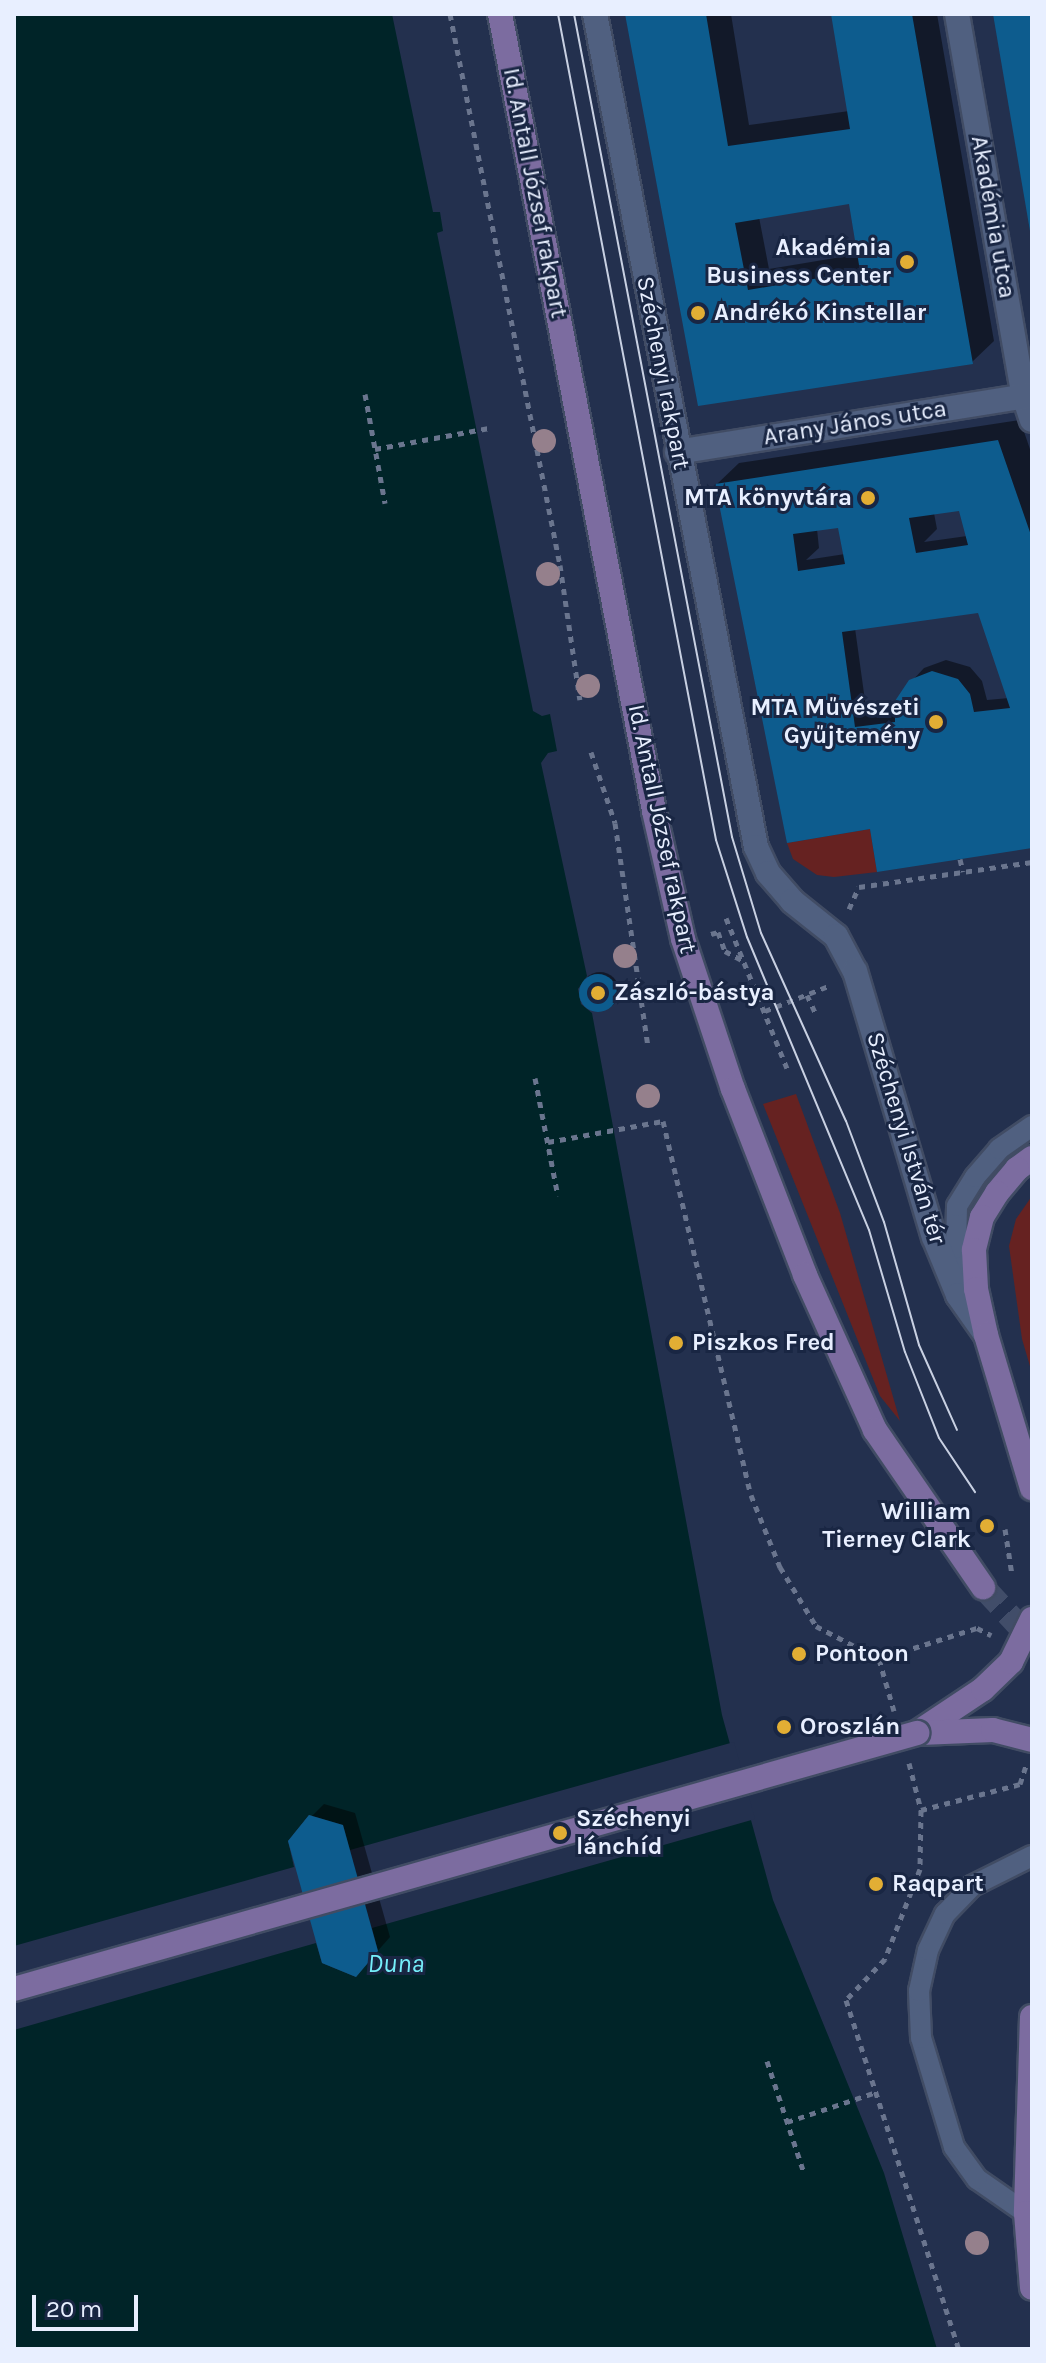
<!DOCTYPE html>
<html>
<head>
<meta charset="utf-8">
<style>
	body { margin:0 }
	#map { position:relative; width:1046px; height:2363px; overflow:hidden; background:#23304e; font-family:Karla,sans-serif }
	div>[style] { position:absolute }
	[style*='--x'] { left:calc(var(--x)*1px); top:calc(var(--y)*1px); width:calc(var(--w)*1px); rotate:calc(var(--a)*1deg) }
	.green>* { inset:0; background:#662221 }
	.water>* { inset:0; background:#002428 }
	.pier>* { inset:0; background:#23304e }
	.shadow>* { inset:0; background:#0007 }
	.round { border-radius:50% }
	.building>* { inset:0; background:#0d5c8e }
	.secondary-tunnel>* { height:24px; margin-top:-12px; transform-origin:0; background:repeating-linear-gradient(90deg,#414d69 0 24px,transparent 0 36px) }
	.path>* { height:5px; margin-top:-2.5px; transform-origin:0; background:repeating-linear-gradient(90deg,#6a758e 0 6px,transparent 0 12px) }
	.roads { filter:drop-shadow(2px 0 #414c64) drop-shadow(-2px 0 #414c64) drop-shadow(0 2px #414c64) drop-shadow(0 -2px #414c64) }
	.lane>* { height:20px; margin:-10px; padding:0 10px; transform-origin:10px; border-radius:10px; background:#506080 }
	.street>* { height:24px; margin:-12px; padding:0 12px; transform-origin:12px; border-radius:12px; background:#506080 }
	.secondary>* { height:24px; margin:-12px; padding:0 12px; transform-origin:12px; border-radius:12px; background:#7c6ca0 }
	.tram>* { height:2px; margin:-1px; padding:0 1px; transform-origin:1px; border-radius:1px; background:#c8d0e2 }
	.bridges { filter:drop-shadow(2px 0 #414c64) drop-shadow(-2px 0 #414c64) drop-shadow(0 2px #414c64) drop-shadow(0 -2px #414c64) }
	.secondary-bridge>* { height:24px; margin:-12px; padding:0 12px; transform-origin:12px; border-radius:12px; background:#7c6ca0 }
	.trees>* { width:24px; height:24px; margin:-12px; border-radius:50%; background:#95808c }
	.dots>* { width:22px; height:22px; translate:-50% -50%; box-sizing:border-box; border:4px solid #192643; border-radius:50% }
	span { translate:-50% -50%; white-space:nowrap; text-align:center; line-height:1.15; -webkit-text-stroke:6px #192643; paint-order:stroke }
	.street-label { font-size:24px; color:#e8efff }
	.poi-label { font-size:24px; color:#e8efff; font-weight:700 }
	.right { translate:-100% -50%; text-align:right }
	.left { translate:0 -50%; text-align:left }
	.water-label { font-size:26px; color:#75eefa; font-style:italic }
	.frame { position:absolute; inset:0; border:16px solid #e8efff; pointer-events:none }
	.scale { position:absolute; left:32px; top:2295px; width:106px; height:36px; box-sizing:border-box; border:4px solid #e8efff; border-top:0; padding-left:10px; font-size:24px; line-height:28px; white-space:nowrap; color:#e8efff; -webkit-text-stroke:6px #192643; paint-order:stroke }
</style>
</head>
<body>
<div id="map">
	<div class="green">
		<div style="clip-path:polygon(870px 829px,877px 872px,834px 877px,817px 875px,793px 859px,787px 843px)"></div>
		<div style="clip-path:polygon(796px 1094px,840px 1213px,900px 1421px,880px 1396px,763px 1104px)"></div>
		<div style="clip-path:polygon(1032px 1196px,1032px 1373px,1022px 1339px,1009px 1246px,1016px 1219px)"></div>
	</div>
	<div class="water">
		<div style="clip-path:polygon(14px 14px,392px 14px,433px 212px,440px 212px,443px 231px,437px 233px,533px 711px,542px 716px,550px 714px,557px 751px,548px 753px,541px 763px,587px 976px,578px 989px,581px 1004px,592px 1013px,722px 1715px,773px 1900px,884px 2173px,937px 2349px,14px 2349px)"></div>
	</div>
	<div class="pier">
		<div style="clip-path:polygon(734px 1742px,755px 1819px,372px 1928px,378px 1951px,356px 1977px,322px 1963px,316px 1943px,14px 2030px,14px 1946px,294px 1867px,288px 1841px,309px 1815px,343px 1825px,350px 1850px)"></div>
	</div>
	<div class="shadow">
		<div style="clip-path:polygon(evenodd,628px 14px,731px 14px,749px 125px,849px 111px,833px 14px,937px 14px,994px 341px,972px 362px,700px 404px,628px 14px,850px 201px,859px 254px,769px 269px,759px 217px,850px 201px)"></div>
		<div style="clip-path:polygon(evenodd,1020px 420px,1032px 455px,1032px 846px,872px 827px,717px 484px,739px 463px,1020px 420px,961px 509px,967px 536px,924px 542px,937px 529px,934px 513px,961px 509px,1020px 420px,840px 526px,845px 554px,806px 560px,819px 548px,817px 529px,840px 526px,1020px 420px,980px 611px,1009px 698px,987px 700px,982px 681px,970px 667px,946px 660px,924px 668px,911px 682px,897px 711px,867px 715px,855px 628px,980px 611px)"></div>
		<div class="round" style="left:581px;top:972px;width:38px;height:38px"></div>
		<div style="clip-path:polygon(324px 1804px,355px 1813px,390px 1937px,368px 1962px,311px 1817px)"></div>
	</div>
	<div class="building">
		<div style="clip-path:polygon(evenodd,625px 14px,706px 14px,728px 146px,850px 129px,831px 14px,912px 14px,973px 364px,698px 406px,625px 14px,849px 204px,860px 271px,748px 290px,735px 223px,849px 204px)"></div>
		<div style="clip-path:polygon(993px 14px,1032px 14px,1032px 231px,1030px 231px)"></div>
		<div style="clip-path:polygon(evenodd,998px 440px,1032px 538px,1032px 848px,877px 872px,870px 829px,787px 843px,715px 484px,998px 440px,959px 511px,968px 545px,916px 553px,909px 518px,959px 511px,998px 440px,838px 528px,845px 564px,798px 571px,793px 534px,838px 528px,998px 440px,978px 613px,1010px 708px,974px 712px,970px 694px,958px 679px,932px 671px,909px 680px,895px 701px,895px 722px,855px 727px,842px 632px,978px 613px)"></div>
		<div class="round" style="left:579px;top:974px;width:38px;height:38px"></div>
		<div style="clip-path:polygon(309px 1815px,343px 1825px,378px 1951px,356px 1977px,322px 1963px,288px 1841px)"></div>
	</div>
	<div class="secondary-tunnel">
		<div style="--x:983;--y:1587;--w:72;--a:47.2"></div>
	</div>
	<div class="path">
		<div style="--x:450;--y:14;--w:562;--a:78.71"></div>
		<div style="--x:560;--y:565;--w:136;--a:81.6"></div>
		<div style="--x:365;--y:394;--w:111;--a:79.6"></div>
		<div style="--x:375;--y:449;--w:116;--a:-10.4"></div>
		<div style="--x:591;--y:752;--w:75;--a:71.3"></div>
		<div style="--x:615;--y:823;--w:226;--a:81.6"></div>
		<div style="--x:960;--y:859;--w:13;--a:77"></div>
		<div style="--x:849;--y:909;--w:24;--a:-66"></div>
		<div style="--x:859;--y:887;--w:175;--a:-8.2"></div>
		<div style="--x:726;--y:918;--w:162;--a:67.9"></div>
		<div style="--x:711;--y:934;--w:7;--a:-16"></div>
		<div style="--x:718;--y:932;--w:20;--a:70"></div>
		<div style="--x:725;--y:951;--w:19;--a:28"></div>
		<div style="--x:807;--y:995;--w:19;--a:65"></div>
		<div style="--x:765;--y:1011;--w:71;--a:-21.5"></div>
		<div style="--x:535;--y:1078;--w:120;--a:79"></div>
		<div style="--x:548;--y:1142;--w:117;--a:-10.3"></div>
		<div style="--x:663;--y:1121;--w:384;--a:76.8"></div>
		<div style="--x:751;--y:1495;--w:78;--a:68.1"></div>
		<div style="--x:780;--y:1567;--w:69;--a:58.6"></div>
		<div style="--x:816;--y:1626;--w:71;--a:27.6"></div>
		<div style="--x:879;--y:1659;--w:54;--a:73.9"></div>
		<div style="--x:1005;--y:1529;--w:47;--a:81.3"></div>
		<div style="--x:879;--y:1659;--w:103;--a:-17.6"></div>
		<div style="--x:977;--y:1628;--w:16;--a:27"></div>
		<div style="--x:909;--y:1763;--w:49;--a:75.7"></div>
		<div style="--x:921;--y:1810;--w:59;--a:91"></div>
		<div style="--x:920;--y:1869;--w:97;--a:111.3"></div>
		<div style="--x:885;--y:1959;--w:57;--a:133.6"></div>
		<div style="--x:846;--y:2000;--w:367;--a:72.1"></div>
		<div style="--x:921;--y:1810;--w:102;--a:-14.7"></div>
		<div style="--x:1020;--y:1784;--w:19;--a:-72"></div>
		<div style="--x:767;--y:2061;--w:118;--a:71.7"></div>
		<div style="--x:787;--y:2122;--w:94;--a:-18.6"></div>
	</div>
	<div class="roads">
		<div class="lane">
			<div style="--x:971;--y:1292;--w:46;--a:-108.8"></div>
			<div style="--x:956;--y:1248;--w:42;--a:-88.6"></div>
			<div style="--x:957;--y:1206;--w:34;--a:-58"></div>
			<div style="--x:975;--y:1177;--w:37;--a:-49"></div>
			<div style="--x:999;--y:1149;--w:40;--a:-34.9"></div>
			<div style="--x:1026;--y:2213;--w:60;--a:-145.2"></div>
			<div style="--x:977;--y:2179;--w:39;--a:-126"></div>
			<div style="--x:954;--y:2147;--w:114;--a:-106.8"></div>
			<div style="--x:921;--y:2038;--w:47;--a:-92.4"></div>
			<div style="--x:919;--y:1991;--w:42;--a:-77.6"></div>
			<div style="--x:928;--y:1950;--w:40;--a:-65"></div>
			<div style="--x:945;--y:1914;--w:39;--a:-46"></div>
			<div style="--x:972;--y:1886;--w:67;--a:-26.6"></div>
		</div>
		<div class="street">
			<div style="--x:595;--y:14;--w:848;--a:79.06"></div>
			<div style="--x:756;--y:847;--w:29;--a:65"></div>
			<div style="--x:768;--y:873;--w:37;--a:49"></div>
			<div style="--x:792;--y:901;--w:56;--a:38.5"></div>
			<div style="--x:836;--y:936;--w:40;--a:62"></div>
			<div style="--x:855;--y:971;--w:277;--a:73.5"></div>
			<div style="--x:934;--y:1237;--w:63;--a:67.5"></div>
			<div style="--x:958;--y:1295;--w:49;--a:55"></div>
			<div style="--x:957;--y:14;--w:388;--a:80.1"></div>
			<div style="--x:1024;--y:396;--w:25;--a:72"></div>
			<div style="--x:677;--y:452;--w:360;--a:-9.1"></div>
		</div>
		<div class="secondary">
			<div style="--x:500;--y:14;--w:812;--a:79.06"></div>
			<div style="--x:654;--y:811;--w:131;--a:77.2"></div>
			<div style="--x:683;--y:939;--w:158;--a:71.6"></div>
			<div style="--x:733;--y:1089;--w:199;--a:68.8"></div>
			<div style="--x:805;--y:1275;--w:170;--a:65.7"></div>
			<div style="--x:875;--y:1430;--w:191;--a:55.5"></div>
			<div style="--x:1032;--y:1158;--w:19;--a:144"></div>
			<div style="--x:1017;--y:1169;--w:31;--a:130"></div>
			<div style="--x:997;--y:1193;--w:28;--a:122"></div>
			<div style="--x:982;--y:1217;--w:34;--a:104"></div>
			<div style="--x:974;--y:1250;--w:39;--a:87"></div>
			<div style="--x:976;--y:1289;--w:47;--a:77.7"></div>
			<div style="--x:986;--y:1335;--w:160;--a:73.3"></div>
			<div style="--x:917;--y:1733;--w:79;--a:-33.7"></div>
			<div style="--x:983;--y:1689;--w:39;--a:-44"></div>
			<div style="--x:1011;--y:1662;--w:48;--a:-64"></div>
			<div style="--x:920;--y:1733;--w:73;--a:-2.4"></div>
			<div style="--x:993;--y:1730;--w:40;--a:14.4"></div>
			<div style="--x:1032;--y:2017;--w:196;--a:91.8"></div>
			<div style="--x:1026;--y:2213;--w:75;--a:85.4"></div>
		</div>
	</div>
	<div class="tram">
		<div style="--x:558;--y:14;--w:841;--a:79.17"></div>
		<div style="--x:716;--y:840;--w:102;--a:72.3"></div>
		<div style="--x:747;--y:937;--w:317;--a:67.4"></div>
		<div style="--x:869;--y:1230;--w:127;--a:73.6"></div>
		<div style="--x:905;--y:1352;--w:92;--a:68.4"></div>
		<div style="--x:939;--y:1438;--w:65;--a:56.3"></div>
		<div style="--x:574;--y:14;--w:838;--a:79.13"></div>
		<div style="--x:732;--y:837;--w:100;--a:73.2"></div>
		<div style="--x:761;--y:933;--w:206;--a:65.7"></div>
		<div style="--x:846;--y:1121;--w:108;--a:69.4"></div>
		<div style="--x:884;--y:1222;--w:128;--a:74.1"></div>
		<div style="--x:919;--y:1345;--w:93;--a:65.9"></div>
	</div>
	<div class="bridges">
		<div class="secondary-bridge">
			<div style="--x:14;--y:1989;--w:939;--a:-15.83"></div>
		</div>
	</div>
	<div class="trees">
		<div style="left:544px;top:441px"></div>
		<div style="left:548px;top:574px"></div>
		<div style="left:588px;top:686px"></div>
		<div style="left:625px;top:956px"></div>
		<div style="left:648px;top:1096px"></div>
		<div style="left:977px;top:2243px"></div>
	</div>
	<div class="dots">
		<div style="left:907px;top:262px;background:#e2ae34"></div>
		<div style="left:698px;top:313px;background:#e2ae34"></div>
		<div style="left:868px;top:498px;background:#e2ae34"></div>
		<div style="left:936px;top:722px;background:#e2ae34"></div>
		<div style="left:598px;top:993px;background:#e2ae34"></div>
		<div style="left:676px;top:1343px;background:#e2ae34"></div>
		<div style="left:987px;top:1526px;background:#e2ae34"></div>
		<div style="left:799px;top:1654px;background:#e2ae34"></div>
		<div style="left:784px;top:1727px;background:#e2ae34"></div>
		<div style="left:560px;top:1833px;background:#e2ae34"></div>
		<div style="left:876px;top:1884px;background:#e2ae34"></div>
	</div>
	<div class="street-label">
		<span style="left:535px;top:193px;rotate:79deg">Id. Antall József rakpart</span>
		<span style="left:993px;top:217px;rotate:80deg">Akadémia utca</span>
		<span style="left:663px;top:373px;rotate:79deg">Széchenyi rakpart</span>
		<span style="left:855px;top:423px;rotate:-9deg">Arany János utca</span>
		<span style="left:662px;top:829px;rotate:78deg">Id. Antall József rakpart</span>
		<span style="left:906px;top:1138px;rotate:73deg">Széchenyi István tér</span>
	</div>
	<div class="poi-label">
		<span class="right" style="left:891px;top:262px">Akadémia<br>Business Center</span>
		<span class="left" style="left:714px;top:313px">Andrékó Kinstellar</span>
		<span class="right" style="left:852px;top:498px">MTA könyvtára</span>
		<span class="right" style="left:920px;top:722px">MTA Művészeti<br>Gyűjtemény</span>
		<span class="left" style="left:614px;top:993px">Zászló-bástya</span>
		<span class="left" style="left:692px;top:1343px">Piszkos Fred</span>
		<span class="right" style="left:971px;top:1526px">William<br>Tierney Clark</span>
		<span class="left" style="left:815px;top:1654px">Pontoon</span>
		<span class="left" style="left:800px;top:1727px">Oroszlán</span>
		<span class="left" style="left:576px;top:1833px">Széchenyi<br>lánchíd</span>
		<span class="left" style="left:892px;top:1884px">Raqpart</span>
	</div>
	<div class="water-label">
		<span style="left:396px;top:1964px">Duna</span>
	</div>
	<div class="frame"></div>
	<div class="scale">20 m</div>
</div>
</body>
</html>
